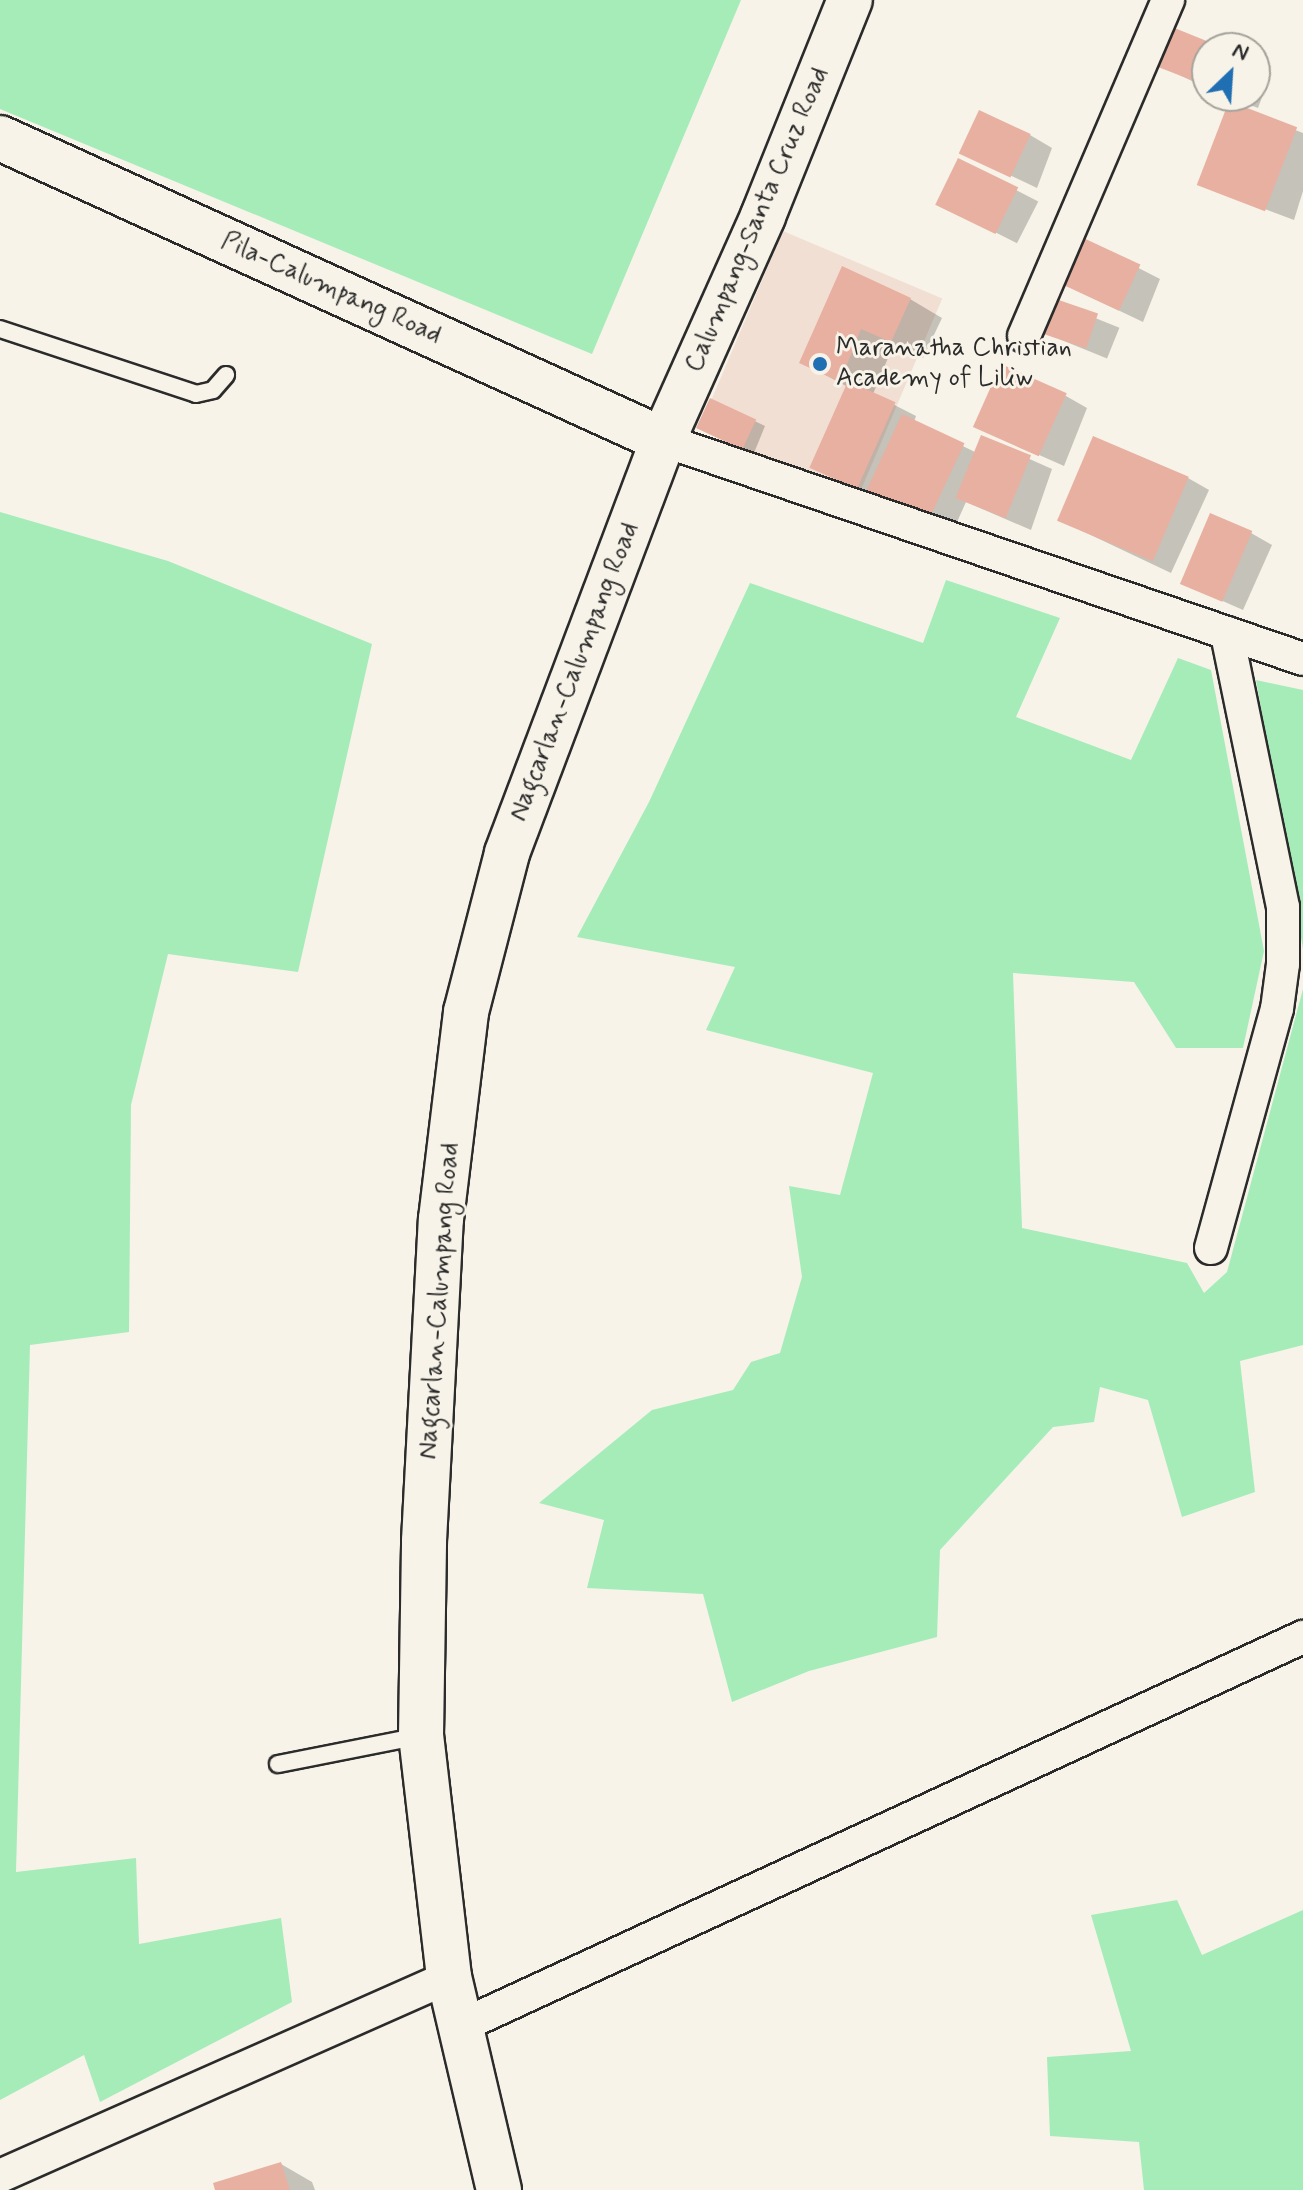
<!DOCTYPE html>
<html>
<head>
<meta charset="utf-8">
<style>
	body { margin:0 }
	#map { position:relative; width:1303px; height:2190px; overflow:hidden; background:#f7f3e8; font-family:Mynerve,sans-serif }
	div>[style] { position:absolute }
	[style*='--x'] { left:calc(var(--x)*1px); top:calc(var(--y)*1px); width:calc(var(--w)*1px); rotate:calc(var(--a)*1deg) }
	.built>* { inset:0; background:#f2dfd3; transform-origin:0 0 }
	.green>* { inset:0; background:#a5ecb9 }
	.shadow>* { inset:0; background:#0003; transform-origin:0 0 }
	.building>* { inset:0; background:#e8b0a1; transform-origin:0 0 }
	.roads { filter:drop-shadow(2px 0 #2b2b2b) drop-shadow(-2px 0 #2b2b2b) drop-shadow(0 2px #2b2b2b) drop-shadow(0 -2px #2b2b2b) }
	.lane>* { height:16px; margin:-8px; padding:0 8px; transform-origin:8px; border-radius:8px; background:#f7f3e8 }
	.street>* { height:32px; margin:-16px; padding:0 16px; transform-origin:16px; border-radius:16px; background:#f7f3e8 }
	.secondary>* { height:44px; margin:-22px; padding:0 22px; transform-origin:22px; border-radius:22px; background:#f7f3e8 }
	.dots>* { width:22px; height:22px; translate:-50% -50%; box-sizing:border-box; border:4px solid #f7f3e8; border-radius:50% }
	span { translate:-50% -50%; white-space:nowrap; text-align:center; line-height:1.15; -webkit-text-stroke:6px #f7f3e8; paint-order:stroke }
	.street-label { font-size:26px; color:#2b2b2b }
	.poi-label { font-size:26px; color:#2b2b2b }
	.left { translate:0 -50%; text-align:left }
	.north { position:absolute; left:1191px; top:32px; width:80px; height:80px; box-sizing:border-box; background:#f7f3e8; border:2px solid #a5a39c; border-radius:50%; rotate:25deg; font-size:22px; font-weight:700; line-height:32px; text-align:center; color:#2b2b2b }
	.north::after { content:''; display:block; margin:auto; width:28px; height:36px; background:#1f6fb2; clip-path:polygon(50% 0,100% 100%,50% 72%,0 100%) }
</style>
</head>
<body>
<div id="map">
	<div class="built">
		<div style="left:783px;top:231px;width:173px;height:215px;rotate:23deg"></div>
	</div>
	<div class="green">
		<div style="clip-path:polygon(0 0,741px 0,592px 354px,0 109px)"></div>
		<div style="clip-path:polygon(0 512px,168px 561px,372px 644px,298px 972px,168px 954px,131px 1105px,129px 1332px,30px 1345px,16px 1872px,136px 1858px,139px 1944px,281px 1918px,292px 2002px,100px 2102px,84px 2055px,0 2100px)"></div>
		<div style="clip-path:polygon(946px 580px,1060px 618px,1016px 717px,1131px 760px,1178px 658px,1211px 670px,1264px 951px,1243px 1048px,1176px 1048px,1134px 982px,1013px 973px,1022px 1228px,1187px 1263px,1204px 1293px,1227px 1272px,1303px 989px,1303px 1345px,1240px 1361px,1255px 1492px,1182px 1517px,1148px 1400px,1100px 1387px,1094px 1422px,1053px 1427px,940px 1550px,937px 1637px,809px 1671px,732px 1702px,703px 1594px,587px 1588px,604px 1520px,539px 1503px,652px 1410px,733px 1390px,751px 1362px,780px 1353px,802px 1277px,789px 1186px,840px 1195px,873px 1073px,706px 1030px,735px 967px,577px 937px,649px 802px,750px 583px,923px 643px)"></div>
		<div style="clip-path:polygon(1256px 680px,1303px 690px,1303px 949px)"></div>
		<div style="clip-path:polygon(1177px 1900px,1202px 1955px,1303px 1910px,1303px 2190px,1144px 2190px,1139px 2142px,1050px 2136px,1047px 2057px,1131px 2051px,1091px 1915px)"></div>
	</div>
	<div class="shadow">
		<div style="clip-path:polygon(1173px 29px,1219px 48px,1207px 48px,1207px 88px,1160px 66px)"></div>
		<div style="clip-path:polygon(1255px 63px,1271px 73px,1258px 108px,1227px 96px,1255px 96px)"></div>
		<div style="clip-path:polygon(1230px 104px,1303px 133px,1303px 191px,1294px 220px,1201px 185px)"></div>
		<div style="clip-path:polygon(1030px 135px,1052px 148px,1037px 188px,965px 154px)"></div>
		<div style="left:959px;top:161px;width:89px;height:47px;rotate:27deg"></div>
		<div style="clip-path:polygon(1078px 237px,1160px 279px,1143px 322px,1080px 292px)"></div>
		<div style="clip-path:polygon(910px 299px,942px 318px,923px 358px,893px 346px,873px 394px,916px 416px,914px 422px,977px 453px,982px 438px,1052px 469px,1031px 530px,966px 502px,953px 531px,812px 467px,848px 387px,801px 362px)"></div>
		<div style="left:1048px;top:299px;width:77px;height:33px;rotate:22deg"></div>
		<div style="clip-path:polygon(1066px 396px,1087px 408px,1064px 466px,976px 427px)"></div>
		<div style="clip-path:polygon(711px 400px,765px 426px,754px 453px,709px 433px)"></div>
		<div style="clip-path:polygon(1188px 478px,1209px 490px,1171px 573px,1057px 519px)"></div>
		<div style="clip-path:polygon(1251px 533px,1272px 545px,1243px 610px,1182px 583px)"></div>
		<div style="clip-path:polygon(281px 2164px,312px 2182px,315px 2190px,217px 2190px)"></div>
	</div>
	<div class="building">
		<div style="clip-path:polygon(1172px 27px,1224px 48px,1207px 48px,1207px 86px,1158px 67px)"></div>
		<div style="left:1229px;top:101px;width:73px;height:90px;rotate:21deg"></div>
		<div style="left:979px;top:110px;width:57px;height:48px;rotate:25deg"></div>
		<div style="left:958px;top:158px;width:67px;height:52px;rotate:26deg"></div>
		<div style="left:1077px;top:235px;width:70px;height:51px;rotate:25deg"></div>
		<div style="clip-path:polygon(842px 266px,911px 298px,891px 342px,861px 329px,840px 382px,799px 363px)"></div>
		<div style="left:1047px;top:296px;width:54px;height:37px;rotate:19deg"></div>
		<div style="left:1001px;top:364px;width:72px;height:69px;rotate:24deg"></div>
		<div style="left:848px;top:381px;width:52px;height:95px;rotate:24deg"></div>
		<div style="left:710px;top:398px;width:51px;height:33px;rotate:25deg"></div>
		<div style="left:902px;top:414px;width:69px;height:85px;rotate:25deg"></div>
		<div style="left:981px;top:435px;width:54px;height:68px;rotate:22deg"></div>
		<div style="left:1093px;top:436px;width:104px;height:92px;rotate:23deg"></div>
		<div style="left:1210px;top:513px;width:46px;height:77px;rotate:23deg"></div>
		<div style="clip-path:polygon(281px 2162px,290px 2190px,215px 2190px,213px 2183px)"></div>
	</div>
	<div class="roads">
		<div class="lane">
			<div style="--x:0;--y:329;--w:206;--a:18.3"></div>
			<div style="--x:196;--y:394;--w:17;--a:-13"></div>
			<div style="--x:213;--y:390;--w:20;--a:-49"></div>
			<div style="--x:278;--y:1764;--w:145;--a:-11.2"></div>
		</div>
		<div class="street">
			<div style="--x:1024;--y:336;--w:366;--a:-66.8"></div>
			<div style="--x:663;--y:440;--w:676;--a:18.89"></div>
			<div style="--x:1211;--y:1248;--w:248;--a:-74.6"></div>
			<div style="--x:1277;--y:1009;--w:45;--a:-82.4"></div>
			<div style="--x:1283;--y:964;--w:57;--a:-90"></div>
			<div style="--x:1283;--y:907;--w:280;--a:-101.6"></div>
			<div style="--x:461;--y:2026;--w:928;--a:-24.8"></div>
			<div style="--x:0;--y:2176;--w:491;--a:-23.9"></div>
		</div>
		<div class="secondary">
			<div style="--x:0;--y:138;--w:729;--a:24.49"></div>
			<div style="--x:499;--y:2190;--w:219;--a:-103.2"></div>
			<div style="--x:449;--y:1977;--w:243;--a:-96.6"></div>
			<div style="--x:421;--y:1736;--w:195;--a:-89.1"></div>
			<div style="--x:424;--y:1541;--w:322;--a:-87"></div>
			<div style="--x:441;--y:1219;--w:209;--a:-83.1"></div>
			<div style="--x:466;--y:1012;--w:164;--a:-75.5"></div>
			<div style="--x:507;--y:853;--w:441;--a:-69.3"></div>
			<div style="--x:663;--y:440;--w:245;--a:-65.9"></div>
			<div style="--x:763;--y:216;--w:233;--a:-68.1"></div>
		</div>
	</div>
	<div class="dots">
		<div style="left:820px;top:364px;background:#1f6fb2"></div>
	</div>
	<div class="street-label">
		<span style="left:758px;top:220px;rotate:-67deg">Calumpang-Santa Cruz Road</span>
		<span style="left:331px;top:289px;rotate:24deg">Pila-Calumpang Road</span>
		<span style="left:575px;top:672px;rotate:-69deg">Nagcarlan-Calumpang Road</span>
		<span style="left:440px;top:1301px;rotate:-86deg">Nagcarlan-Calumpang Road</span>
	</div>
	<div class="poi-label">
		<span class="left" style="left:836px;top:364px">Maranatha Christian<br>Academy of Liliw</span>
	</div>
	<div class="north">N</div>
</div>
</body>
</html>
